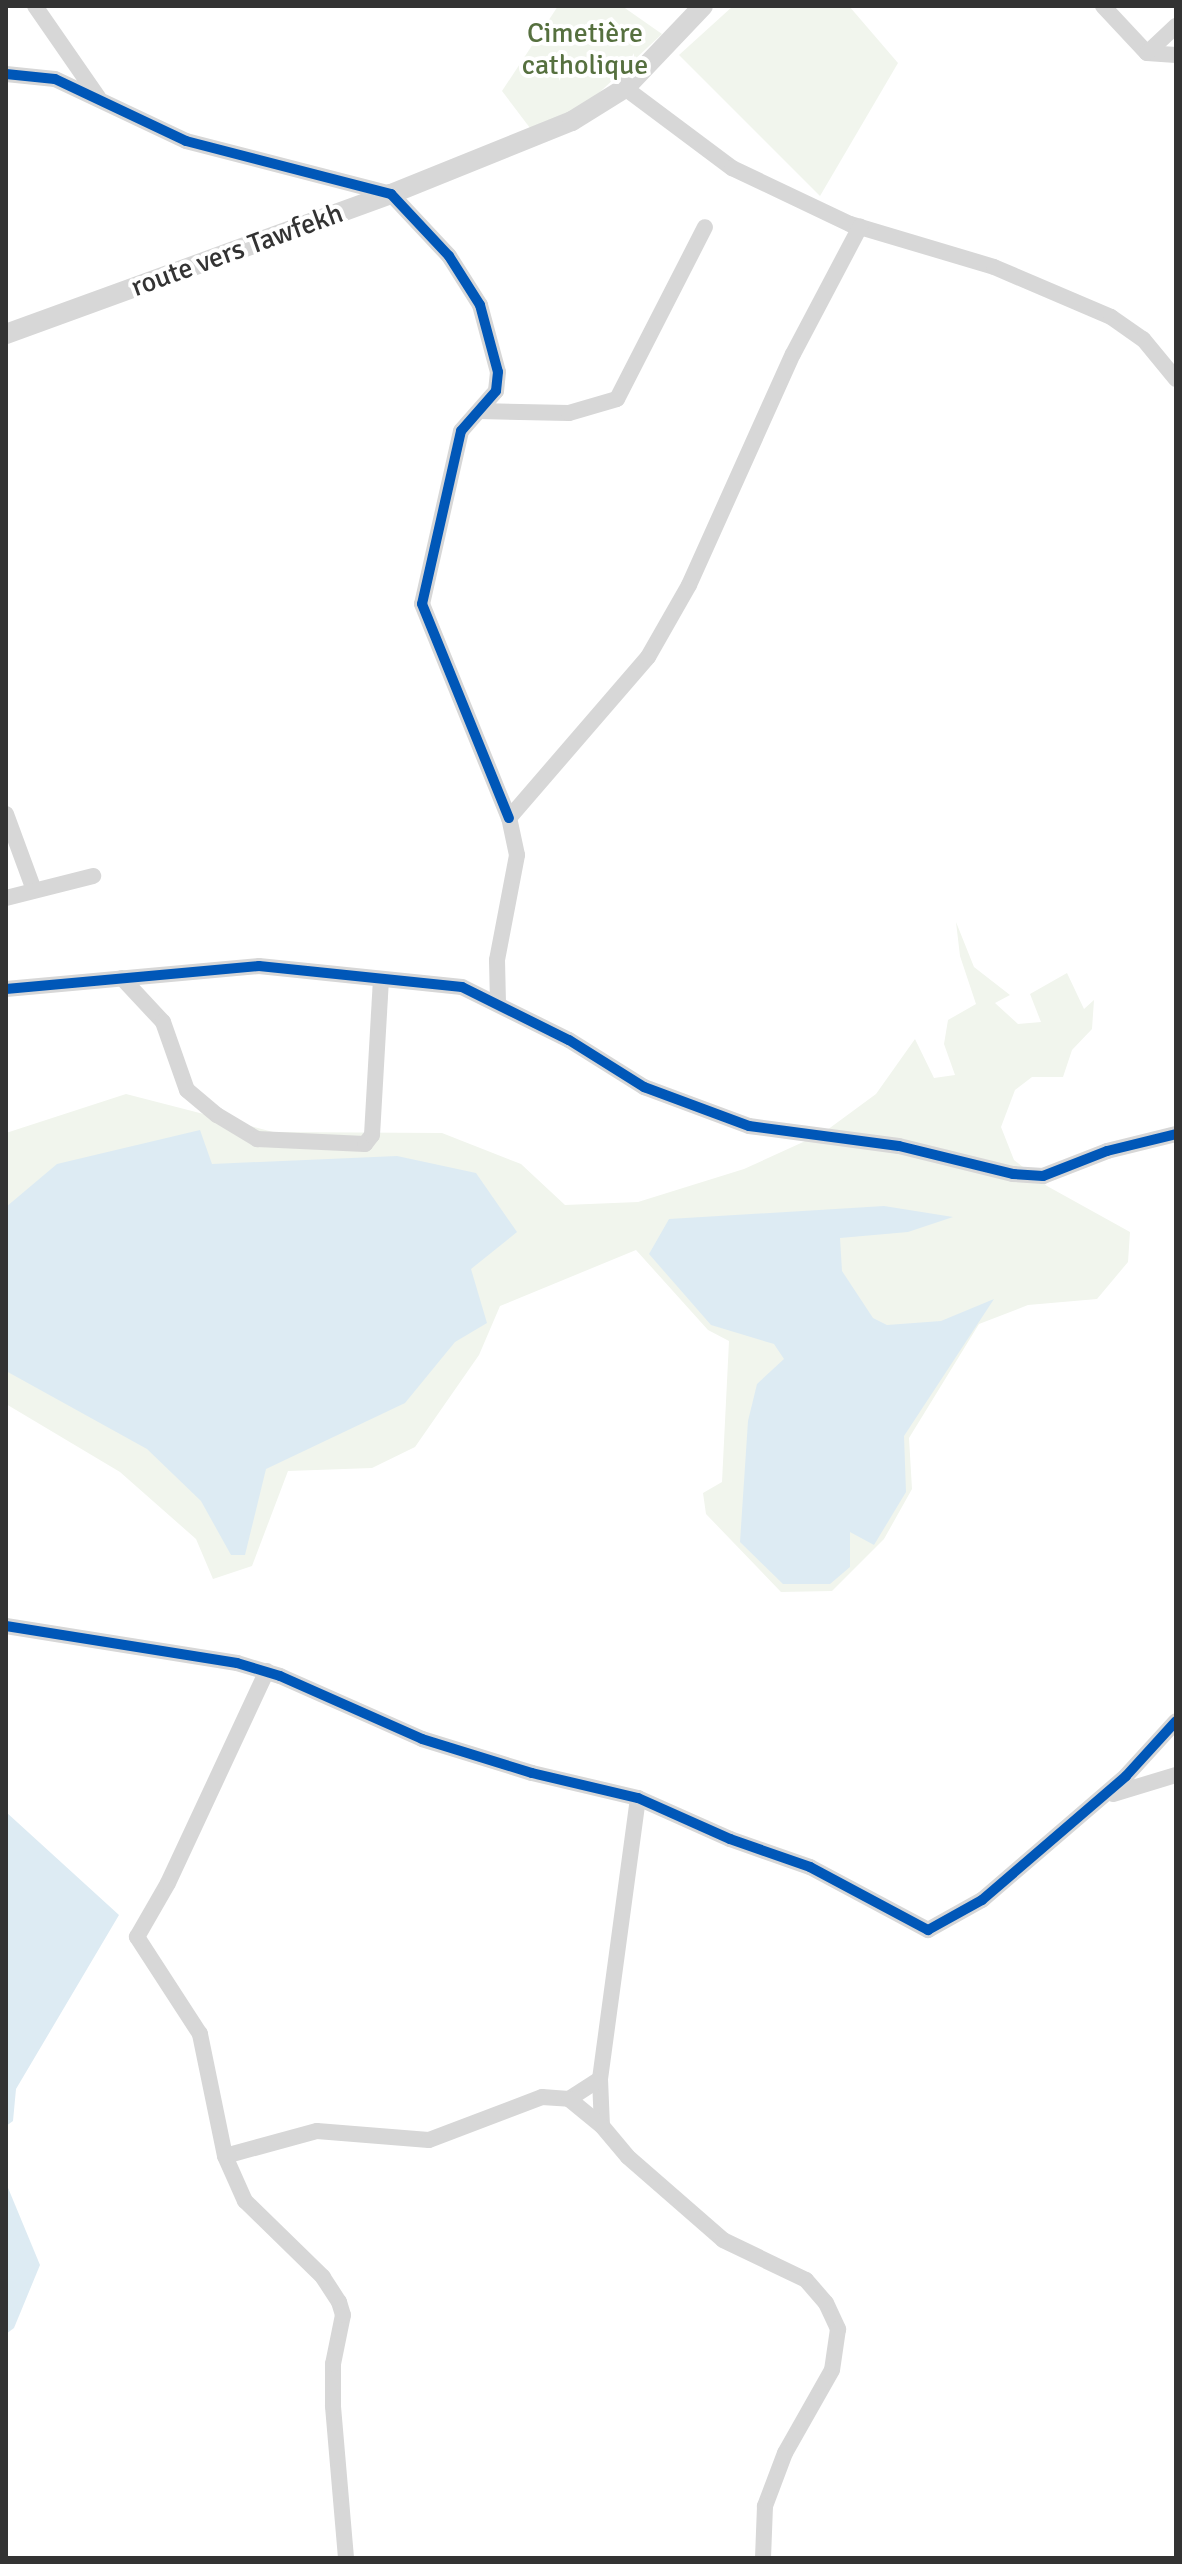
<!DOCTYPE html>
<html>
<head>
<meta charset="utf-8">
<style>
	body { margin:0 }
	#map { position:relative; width:1182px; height:2564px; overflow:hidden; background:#fff; font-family:Signika,sans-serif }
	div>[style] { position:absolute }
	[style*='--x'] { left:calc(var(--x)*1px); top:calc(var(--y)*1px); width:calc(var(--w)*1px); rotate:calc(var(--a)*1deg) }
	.green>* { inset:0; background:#f1f5ed }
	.water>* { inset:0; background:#ddebf3 }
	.minor>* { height:16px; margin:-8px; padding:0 8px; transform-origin:8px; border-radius:8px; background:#d7d7d7 }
	.tertiary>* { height:20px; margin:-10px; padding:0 10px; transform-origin:10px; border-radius:10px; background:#d7d7d7 }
	.cycleway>* { height:10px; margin:-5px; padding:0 5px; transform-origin:5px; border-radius:5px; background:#0057b8 }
	span { translate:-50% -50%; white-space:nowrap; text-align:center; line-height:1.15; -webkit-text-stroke:8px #fff; paint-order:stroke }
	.park-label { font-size:28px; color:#56703f }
	.street-label { font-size:28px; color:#333 }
	.frame { position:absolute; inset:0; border:8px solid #333; pointer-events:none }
</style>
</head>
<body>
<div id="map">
	<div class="green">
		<div style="clip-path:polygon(558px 6px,622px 6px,662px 34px,586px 105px,530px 128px,502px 91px)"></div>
		<div style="clip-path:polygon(733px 6px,849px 6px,898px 63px,820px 196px,679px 55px)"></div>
		<div style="clip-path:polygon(956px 922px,974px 967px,1010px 995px,995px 1003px,1018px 1024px,1041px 1022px,1030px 994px,1067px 973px,1084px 1009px,1094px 1000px,1092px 1029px,1072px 1050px,1063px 1077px,1032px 1077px,1015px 1090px,1001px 1127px,1014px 1160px,1047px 1186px,1130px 1232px,1128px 1262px,1097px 1299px,1028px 1305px,979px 1324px,909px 1438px,912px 1489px,884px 1539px,832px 1591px,781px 1592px,706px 1514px,703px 1493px,722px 1482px,729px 1341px,708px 1330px,636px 1250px,500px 1306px,479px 1355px,415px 1447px,372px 1468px,288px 1471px,252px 1566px,213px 1579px,196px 1539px,120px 1472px,6px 1404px,6px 1133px,126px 1094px,273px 1132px,442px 1133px,521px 1164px,565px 1205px,638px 1202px,744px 1169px,823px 1133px,876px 1094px,915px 1039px,934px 1078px,955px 1075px,944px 1044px,948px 1020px,976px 1004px,960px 956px)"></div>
	</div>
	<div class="water">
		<div style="clip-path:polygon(200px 1130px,212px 1164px,397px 1156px,476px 1173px,517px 1232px,471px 1269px,487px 1323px,455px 1342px,405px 1403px,266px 1469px,245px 1555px,231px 1555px,201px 1501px,147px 1449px,6px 1371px,6px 1207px,57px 1164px)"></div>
		<div style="clip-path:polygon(884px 1206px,953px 1217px,908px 1232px,840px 1238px,842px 1271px,873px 1318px,887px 1325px,941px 1321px,994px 1299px,904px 1436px,906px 1492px,874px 1545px,850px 1532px,850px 1567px,830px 1584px,783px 1584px,740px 1542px,748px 1421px,757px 1384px,784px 1359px,774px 1344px,711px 1325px,649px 1254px,669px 1219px)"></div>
		<div style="clip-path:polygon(6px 1812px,119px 1915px,16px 2089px,13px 2121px,6px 2126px)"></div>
		<div style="clip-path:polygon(6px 2183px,40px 2265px,14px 2328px,6px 2334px)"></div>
	</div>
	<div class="minor">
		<div style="--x:35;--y:6;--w:111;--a:55.3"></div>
		<div style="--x:1103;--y:6;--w:64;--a:46.9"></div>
		<div style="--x:1147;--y:53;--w:29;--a:4"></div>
		<div style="--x:1147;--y:53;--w:40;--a:-43"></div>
		<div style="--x:6;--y:74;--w:49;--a:5.8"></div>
		<div style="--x:55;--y:79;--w:145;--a:25.3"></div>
		<div style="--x:186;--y:141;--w:212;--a:14.5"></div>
		<div style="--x:391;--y:194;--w:85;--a:46.9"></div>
		<div style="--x:449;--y:256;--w:58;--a:57.7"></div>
		<div style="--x:480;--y:305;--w:69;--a:75"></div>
		<div style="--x:498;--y:372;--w:19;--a:96"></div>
		<div style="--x:496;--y:391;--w:53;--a:131.2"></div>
		<div style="--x:461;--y:431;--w:177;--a:102.7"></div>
		<div style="--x:422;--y:604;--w:231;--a:67.9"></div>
		<div style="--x:625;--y:88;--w:134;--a:36.8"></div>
		<div style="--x:732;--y:168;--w:131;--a:25.4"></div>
		<div style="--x:850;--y:224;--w:150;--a:16.6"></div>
		<div style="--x:994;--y:267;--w:127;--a:23.1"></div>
		<div style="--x:1111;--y:317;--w:39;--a:35"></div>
		<div style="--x:1143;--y:339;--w:52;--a:50.5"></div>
		<div style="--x:479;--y:411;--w:90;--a:1.3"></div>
		<div style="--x:569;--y:413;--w:50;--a:-16.3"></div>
		<div style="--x:617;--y:399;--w:193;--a:-62.9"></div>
		<div style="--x:6;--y:814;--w:81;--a:69.8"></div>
		<div style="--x:6;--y:898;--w:90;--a:-14.2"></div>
		<div style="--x:122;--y:978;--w:60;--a:47"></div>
		<div style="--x:163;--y:1022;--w:72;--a:70.6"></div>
		<div style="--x:187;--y:1090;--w:39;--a:40"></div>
		<div style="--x:217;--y:1115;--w:47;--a:31"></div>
		<div style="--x:257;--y:1139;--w:108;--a:2.7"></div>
		<div style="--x:365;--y:1144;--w:11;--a:-52"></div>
		<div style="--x:372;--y:1135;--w:156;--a:-86.7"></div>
		<div style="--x:6;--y:989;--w:254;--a:-5.2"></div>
		<div style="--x:259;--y:966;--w:204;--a:5.9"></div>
		<div style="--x:462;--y:987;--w:119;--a:26.4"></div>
		<div style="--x:569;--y:1040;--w:89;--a:32.1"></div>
		<div style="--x:644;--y:1087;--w:112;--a:20.4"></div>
		<div style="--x:749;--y:1126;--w:151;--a:7.6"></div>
		<div style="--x:899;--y:1146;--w:117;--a:13.8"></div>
		<div style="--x:1013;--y:1174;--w:30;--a:4"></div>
		<div style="--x:1043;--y:1176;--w:69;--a:-21.3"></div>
		<div style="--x:1107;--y:1151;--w:71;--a:-13.8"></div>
		<div style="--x:498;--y:1004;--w:44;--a:-91.3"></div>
		<div style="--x:497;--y:960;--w:107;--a:-79.2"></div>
		<div style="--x:517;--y:855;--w:38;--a:-102"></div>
		<div style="--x:509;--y:818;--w:213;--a:-49.2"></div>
		<div style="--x:648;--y:657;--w:83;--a:-60.3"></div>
		<div style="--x:689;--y:585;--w:253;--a:-65.8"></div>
		<div style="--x:793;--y:354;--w:144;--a:-62.2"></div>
		<div style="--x:6;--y:1626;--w:234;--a:9.1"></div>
		<div style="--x:237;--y:1663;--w:45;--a:16.8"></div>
		<div style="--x:280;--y:1676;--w:155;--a:23.9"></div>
		<div style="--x:422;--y:1739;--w:115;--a:17.2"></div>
		<div style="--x:532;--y:1773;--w:109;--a:13.3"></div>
		<div style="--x:638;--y:1798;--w:101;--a:24"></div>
		<div style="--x:730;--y:1839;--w:85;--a:19.3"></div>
		<div style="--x:810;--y:1867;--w:134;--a:28.1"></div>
		<div style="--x:928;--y:1930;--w:62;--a:-29.1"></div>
		<div style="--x:982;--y:1900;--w:190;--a:-40.7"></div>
		<div style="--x:1126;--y:1776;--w:74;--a:-47.7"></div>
		<div style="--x:1113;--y:1794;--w:66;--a:-16.8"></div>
		<div style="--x:638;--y:1798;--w:284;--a:97.7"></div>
		<div style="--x:600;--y:2079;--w:47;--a:87.6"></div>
		<div style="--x:602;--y:2126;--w:40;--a:50"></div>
		<div style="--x:628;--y:2157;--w:126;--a:41.1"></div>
		<div style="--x:723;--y:2240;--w:92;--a:25.7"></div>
		<div style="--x:806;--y:2280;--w:30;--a:49"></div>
		<div style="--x:826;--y:2303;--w:29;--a:65"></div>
		<div style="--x:838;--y:2329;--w:41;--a:98.3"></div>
		<div style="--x:832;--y:2370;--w:95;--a:119.5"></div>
		<div style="--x:785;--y:2453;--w:57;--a:110.7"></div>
		<div style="--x:765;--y:2506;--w:52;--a:92.2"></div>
		<div style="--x:569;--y:2099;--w:37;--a:-33"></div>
		<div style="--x:225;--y:2156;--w:125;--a:-101.6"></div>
		<div style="--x:200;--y:2034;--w:116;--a:-123"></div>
		<div style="--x:137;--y:1937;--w:62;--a:-60.1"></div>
		<div style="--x:168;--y:1883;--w:234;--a:-65"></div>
		<div style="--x:346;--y:2558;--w:153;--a:-94.9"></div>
		<div style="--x:333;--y:2406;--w:42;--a:-90"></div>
		<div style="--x:333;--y:2364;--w:50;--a:-78.5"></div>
		<div style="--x:343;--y:2315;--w:14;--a:-107"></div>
		<div style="--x:339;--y:2302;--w:30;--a:-123"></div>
		<div style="--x:323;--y:2277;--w:109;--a:-135.7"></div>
		<div style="--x:245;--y:2201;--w:49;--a:-114"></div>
		<div style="--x:225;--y:2156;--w:95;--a:-15.2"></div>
		<div style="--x:317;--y:2131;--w:112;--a:4.6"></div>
		<div style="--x:429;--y:2140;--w:121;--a:-20.8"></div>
		<div style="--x:542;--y:2097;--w:27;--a:4"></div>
		<div style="--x:569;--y:2099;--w:43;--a:39.3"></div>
	</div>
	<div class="tertiary">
		<div style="--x:6;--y:334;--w:410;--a:-20"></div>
		<div style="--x:391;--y:194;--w:195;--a:-22"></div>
		<div style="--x:572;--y:121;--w:62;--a:-31.9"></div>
		<div style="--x:625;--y:88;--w:113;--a:-46.4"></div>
	</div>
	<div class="cycleway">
		<div style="--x:6;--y:74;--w:49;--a:5.8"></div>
		<div style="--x:55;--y:79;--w:145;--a:25.3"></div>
		<div style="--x:186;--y:141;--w:212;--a:14.5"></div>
		<div style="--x:391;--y:194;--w:85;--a:46.9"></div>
		<div style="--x:449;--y:256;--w:58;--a:57.7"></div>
		<div style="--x:480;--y:305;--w:69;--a:75"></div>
		<div style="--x:498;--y:372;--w:19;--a:96"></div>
		<div style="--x:496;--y:391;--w:53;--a:131.2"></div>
		<div style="--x:461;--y:431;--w:177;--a:102.7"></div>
		<div style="--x:422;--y:604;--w:231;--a:67.9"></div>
		<div style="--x:6;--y:989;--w:254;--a:-5.2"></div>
		<div style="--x:259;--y:966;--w:204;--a:5.9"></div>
		<div style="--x:462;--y:987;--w:119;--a:26.4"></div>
		<div style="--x:569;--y:1040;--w:89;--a:32.1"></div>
		<div style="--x:644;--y:1087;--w:112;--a:20.4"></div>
		<div style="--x:749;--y:1126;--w:151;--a:7.6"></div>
		<div style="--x:899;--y:1146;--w:117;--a:13.8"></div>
		<div style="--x:1013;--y:1174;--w:30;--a:4"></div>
		<div style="--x:1043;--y:1176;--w:69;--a:-21.3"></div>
		<div style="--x:1107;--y:1151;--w:71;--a:-13.8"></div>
		<div style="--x:6;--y:1626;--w:234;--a:9.1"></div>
		<div style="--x:237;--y:1663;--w:45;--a:16.8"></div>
		<div style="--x:280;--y:1676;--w:155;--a:23.9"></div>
		<div style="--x:422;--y:1739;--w:115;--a:17.2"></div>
		<div style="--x:532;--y:1773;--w:109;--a:13.3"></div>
		<div style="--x:638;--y:1798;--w:101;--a:24"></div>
		<div style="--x:730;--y:1839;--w:85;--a:19.3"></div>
		<div style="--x:810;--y:1867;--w:134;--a:28.1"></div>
		<div style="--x:928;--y:1930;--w:62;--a:-29.1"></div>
		<div style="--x:982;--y:1900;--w:190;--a:-40.7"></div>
		<div style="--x:1126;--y:1776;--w:74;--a:-47.7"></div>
	</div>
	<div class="park-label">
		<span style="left:585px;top:49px">Cimetière<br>catholique</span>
	</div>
	<div class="street-label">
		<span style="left:237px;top:250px;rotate:-20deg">route vers Tawfekh</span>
	</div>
	<div class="frame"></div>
</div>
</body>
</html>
